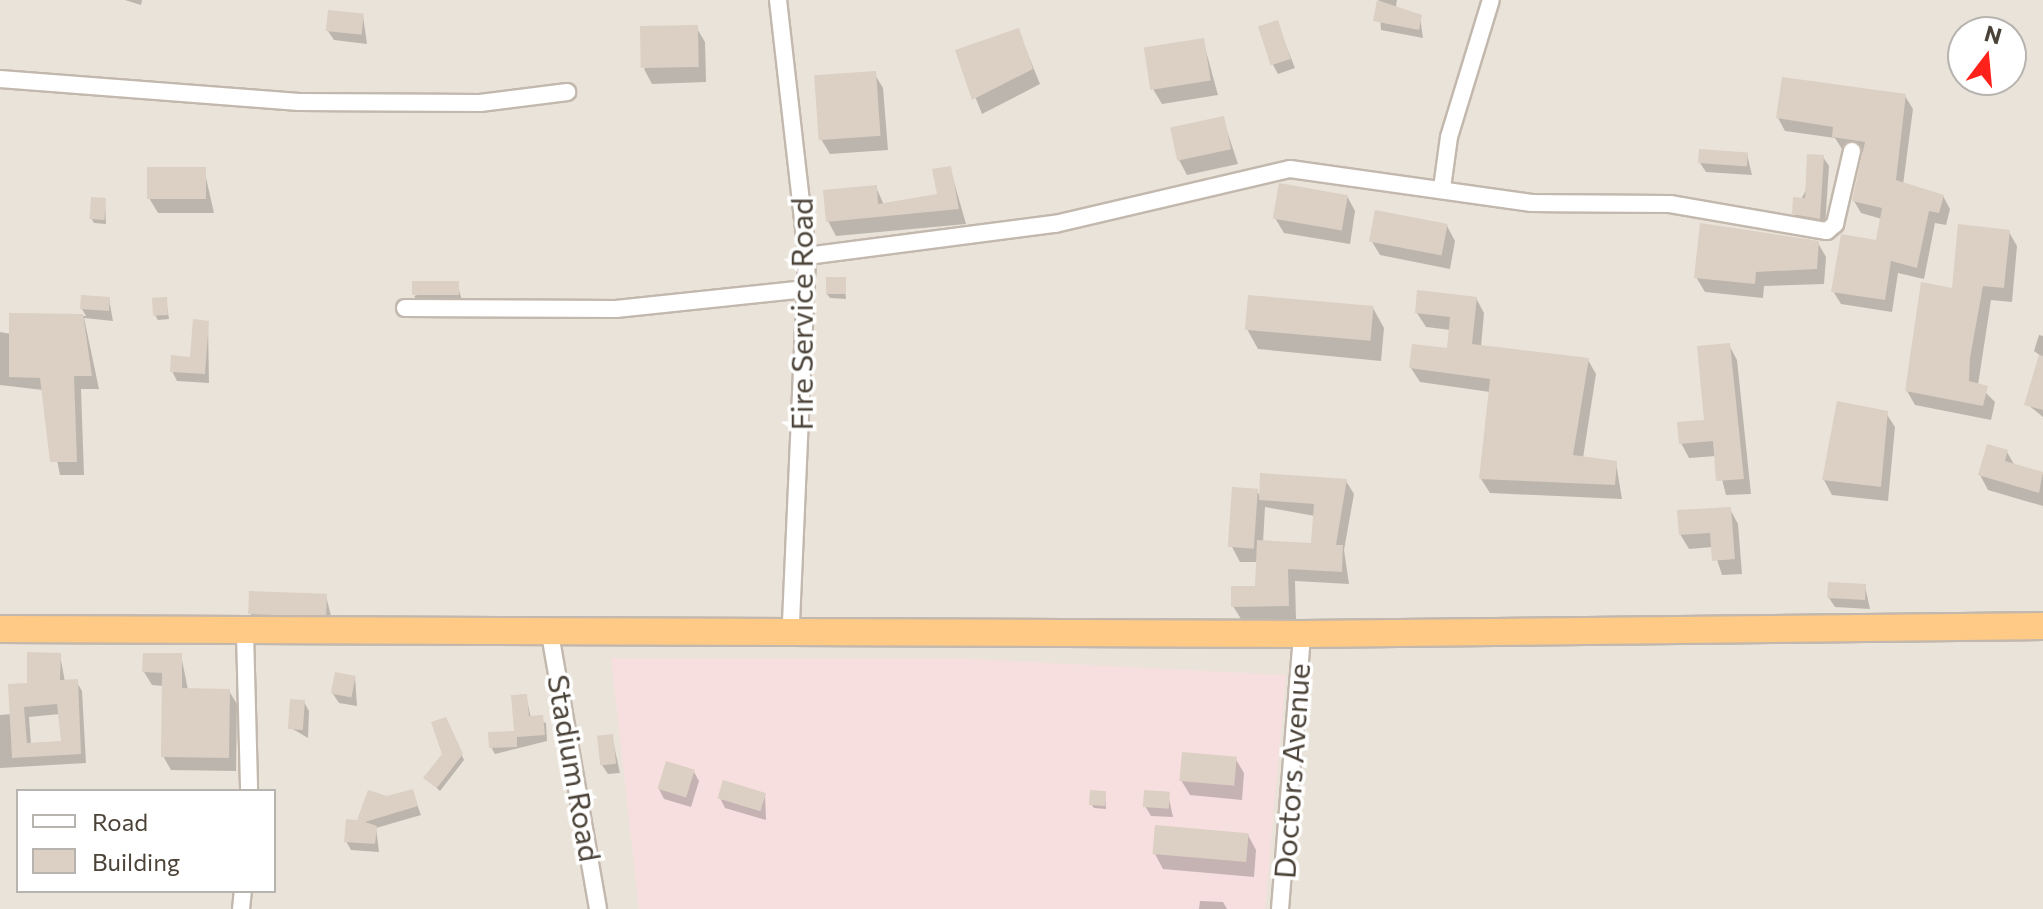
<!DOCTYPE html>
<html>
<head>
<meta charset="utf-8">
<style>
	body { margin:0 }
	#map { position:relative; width:2043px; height:909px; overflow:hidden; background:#f6f2eb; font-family:Commissioner,sans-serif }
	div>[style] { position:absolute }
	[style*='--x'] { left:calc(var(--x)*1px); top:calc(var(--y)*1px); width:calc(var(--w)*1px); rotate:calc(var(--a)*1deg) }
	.residential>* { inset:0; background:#eae3d9 }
	.medical>* { inset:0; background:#f7dfdf }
	.shadow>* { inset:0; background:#0003 }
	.building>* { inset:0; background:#dccfc3; transform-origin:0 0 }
	.roads { filter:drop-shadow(2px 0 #c3b8ad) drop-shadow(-2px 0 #c3b8ad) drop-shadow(0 2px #c3b8ad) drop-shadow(0 -2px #c3b8ad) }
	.minor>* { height:16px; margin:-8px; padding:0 8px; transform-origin:8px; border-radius:8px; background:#fff }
	.trunk>* { height:26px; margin:-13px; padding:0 13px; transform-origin:13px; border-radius:13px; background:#ffca85 }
	span { translate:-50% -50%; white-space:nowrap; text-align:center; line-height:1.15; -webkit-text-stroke:7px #fff; paint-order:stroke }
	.street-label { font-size:30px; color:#4b4238 }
	.legend { position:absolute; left:16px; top:789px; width:260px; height:104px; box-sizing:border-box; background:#fff; border:2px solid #b7b3af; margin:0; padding:10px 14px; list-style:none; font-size:24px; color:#4b4238 }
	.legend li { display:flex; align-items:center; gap:16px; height:40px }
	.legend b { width:40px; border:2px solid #b7b3af }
	.north { position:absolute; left:1947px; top:16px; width:80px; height:80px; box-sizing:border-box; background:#fff; border:2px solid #b7b3af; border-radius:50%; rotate:16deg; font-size:22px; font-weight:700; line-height:32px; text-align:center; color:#4b4238 }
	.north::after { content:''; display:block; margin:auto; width:28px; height:36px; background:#ff221a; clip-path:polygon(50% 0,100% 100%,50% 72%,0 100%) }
</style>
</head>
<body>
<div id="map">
	<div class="residential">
		<div style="clip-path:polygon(evenodd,0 0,2043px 0,2043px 909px,0 909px,0 0,1963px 32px,2011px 32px,2011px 80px,1963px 80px,1963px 32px,0 0,18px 791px,274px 791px,274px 891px,18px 891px,18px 791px)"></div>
	</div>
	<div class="medical">
		<div style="clip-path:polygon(611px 658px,954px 658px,1286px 675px,1265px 909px,639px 909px)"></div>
	</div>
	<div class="shadow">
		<div style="clip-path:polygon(125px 0,142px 0,141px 5px)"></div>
		<div style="clip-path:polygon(1379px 0,1397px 0,1395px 12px,1420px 17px,1423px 38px,1381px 30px)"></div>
		<div style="clip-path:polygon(363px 16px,367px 44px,334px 40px,328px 31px)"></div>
		<div style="clip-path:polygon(1277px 23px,1295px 68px,1278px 74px,1273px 65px)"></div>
		<div style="clip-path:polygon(696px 27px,705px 42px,706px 82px,652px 84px,644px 69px)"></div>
		<div style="clip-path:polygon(1018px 30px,1040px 84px,982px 114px,957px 51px)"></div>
		<div style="clip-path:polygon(1203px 40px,1218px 95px,1162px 104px,1153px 89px)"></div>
		<div style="clip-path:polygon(874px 73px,883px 88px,888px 150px,830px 154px,821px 139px)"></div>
		<div style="clip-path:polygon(1905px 96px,1913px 109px,1903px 185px,1943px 196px,1950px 209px,1946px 225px,1935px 223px,1924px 279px,1898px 273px,1892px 312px,1841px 304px,1833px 291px,1878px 242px,1882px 219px,1861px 213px,1854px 201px,1865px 153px,1842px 149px,1835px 138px,1785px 131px,1778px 118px)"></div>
		<div style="clip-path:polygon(1223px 119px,1238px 164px,1187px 175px,1179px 160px)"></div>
		<div style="clip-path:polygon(1747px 154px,1752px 175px,1706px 172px,1700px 163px)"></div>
		<div style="clip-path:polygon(1823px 157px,1829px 166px,1825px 227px,1800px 223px,1794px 213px)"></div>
		<div style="clip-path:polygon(950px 168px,966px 224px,836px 236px,828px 221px,876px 187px,884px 205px,939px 196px)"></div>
		<div style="clip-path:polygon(204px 169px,214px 213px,158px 213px,149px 198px)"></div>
		<div style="clip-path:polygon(1347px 196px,1355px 211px,1350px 244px,1284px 233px,1275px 218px)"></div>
		<div style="clip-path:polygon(105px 200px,106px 224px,94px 223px,91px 218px)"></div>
		<div style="clip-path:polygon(1447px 226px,1455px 241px,1450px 269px,1380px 255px,1371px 240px)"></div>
		<div style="clip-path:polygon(2009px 232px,2017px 246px,2012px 302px,1991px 300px,1978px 385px,1995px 402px,1991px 420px,1915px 405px,1907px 391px,1954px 290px)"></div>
		<div style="clip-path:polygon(1818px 243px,1826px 257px,1824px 284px,1764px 286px,1763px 298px,1705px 292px,1696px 277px)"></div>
		<div style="clip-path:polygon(844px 279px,846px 299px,830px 298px,827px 294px)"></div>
		<div style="clip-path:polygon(457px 283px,463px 304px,420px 305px,414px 296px)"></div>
		<div style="clip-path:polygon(1476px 298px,1484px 313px,1481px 347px,1588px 360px,1596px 374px,1583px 458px,1616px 463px,1622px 499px,1490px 493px,1481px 479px,1490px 392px,1420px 382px,1411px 368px,1449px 350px,1451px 330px,1426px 327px,1417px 313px)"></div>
		<div style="clip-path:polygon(109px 299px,113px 321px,84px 318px,99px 389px,81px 389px,84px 475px,60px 475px,43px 390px,0 385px,0 332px,11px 334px,11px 315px,86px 316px,82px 309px)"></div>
		<div style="clip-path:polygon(166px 299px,169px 319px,158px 320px,155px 315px)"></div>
		<div style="clip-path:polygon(1373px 308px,1384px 328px,1381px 361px,1258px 349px,1247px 329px)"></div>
		<div style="clip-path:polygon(208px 323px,209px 383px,177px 381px,172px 371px,192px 359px)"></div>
		<div style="clip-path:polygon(2039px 335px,2043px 336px,2043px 417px,2027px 404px,2041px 356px,2034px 351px)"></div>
		<div style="clip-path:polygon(1729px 345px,1737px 360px,1751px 494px,1726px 495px,1716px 456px,1689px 458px,1681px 443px,1706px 422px)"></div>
		<div style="clip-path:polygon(1886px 413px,1895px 427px,1888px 501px,1832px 495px,1824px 480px)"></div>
		<div style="clip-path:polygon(2007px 452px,2015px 466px,2043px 474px,2043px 506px,1988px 490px,1980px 475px)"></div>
		<div style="clip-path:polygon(evenodd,1346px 481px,1354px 494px,1344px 550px,1349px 584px,1295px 581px,1296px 619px,1241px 619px,1233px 606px,1256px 588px,1258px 562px,1240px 562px,1232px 547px,1257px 491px,1261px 498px,1346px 481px,1265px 507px,1315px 516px,1312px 545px,1263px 543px,1265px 507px)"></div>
		<div style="clip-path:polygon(1730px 509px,1738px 524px,1742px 574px,1722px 575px,1713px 547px,1689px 549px,1680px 534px)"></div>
		<div style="clip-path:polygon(1865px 586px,1870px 609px,1835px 607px,1829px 598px)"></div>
		<div style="clip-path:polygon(326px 596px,334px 628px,258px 628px,250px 613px)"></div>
		<div style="clip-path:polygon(evenodd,60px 655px,65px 682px,76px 681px,82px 691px,86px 763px,0 768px,0 715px,12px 714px,60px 655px,60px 714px,63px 743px,31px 744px,29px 717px,60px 714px)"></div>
		<div style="clip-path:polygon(181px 655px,188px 690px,229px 691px,237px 704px,236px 771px,171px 770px,163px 756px,164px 686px,152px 685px,144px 672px)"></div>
		<div style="clip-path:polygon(355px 677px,357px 706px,339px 703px,333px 694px)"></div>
		<div style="clip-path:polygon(526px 696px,531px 718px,546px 723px,547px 741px,495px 754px,491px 747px,516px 733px)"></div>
		<div style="clip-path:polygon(304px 702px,309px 711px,308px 738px,291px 728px)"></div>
		<div style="clip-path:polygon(447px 723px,464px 760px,440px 791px,426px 778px,444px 754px)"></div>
		<div style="clip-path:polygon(612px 736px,620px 773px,608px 774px,602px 765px)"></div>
		<div style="clip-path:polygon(1235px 758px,1244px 773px,1242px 800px,1190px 795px,1181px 780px)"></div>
		<div style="clip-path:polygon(694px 772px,699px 781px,691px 807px,664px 799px,659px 789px)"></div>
		<div style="clip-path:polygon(412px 791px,421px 815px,376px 828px,379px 852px,351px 850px,346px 841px,358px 822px,386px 798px)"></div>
		<div style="clip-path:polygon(1105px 793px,1106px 809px,1094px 808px,1091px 804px)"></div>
		<div style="clip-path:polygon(1168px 794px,1173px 817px,1151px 816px,1145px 806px)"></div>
		<div style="clip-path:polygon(765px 795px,766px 820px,725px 808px,720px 798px)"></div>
		<div style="clip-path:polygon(1248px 835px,1256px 850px,1254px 877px,1163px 869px,1155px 854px)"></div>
		<div style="clip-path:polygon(1200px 901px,1223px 902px,1227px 909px,1199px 909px)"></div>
	</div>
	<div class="building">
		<div style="clip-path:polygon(1377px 0,1422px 15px,1419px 30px,1373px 21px)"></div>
		<div style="left:328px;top:10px;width:36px;height:21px;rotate:6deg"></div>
		<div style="left:1278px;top:20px;width:41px;height:21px;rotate:72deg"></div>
		<div style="left:698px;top:25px;width:42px;height:58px;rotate:89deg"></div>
		<div style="clip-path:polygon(1019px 28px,1033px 69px,972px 100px,955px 50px)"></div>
		<div style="left:1204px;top:38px;width:43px;height:61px;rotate:81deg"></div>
		<div style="left:876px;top:71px;width:65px;height:62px;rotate:86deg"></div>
		<div style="clip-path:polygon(1782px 77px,1906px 94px,1896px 180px,1944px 195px,1939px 213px,1929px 211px,1917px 268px,1891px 261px,1885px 300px,1831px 292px,1841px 234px,1876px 240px,1882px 208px,1852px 201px,1865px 142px,1832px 137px,1833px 127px,1776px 118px)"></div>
		<div style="left:1224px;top:116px;width:34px;height:55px;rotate:78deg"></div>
		<div style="left:1699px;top:149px;width:49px;height:14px;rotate:4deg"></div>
		<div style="clip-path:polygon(1807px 154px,1824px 155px,1820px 219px,1792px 214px,1793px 197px,1805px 198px)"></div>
		<div style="clip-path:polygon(951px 166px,959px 209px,826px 222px,823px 190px,877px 185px,878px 204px,937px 194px,932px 169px)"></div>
		<div style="left:147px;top:167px;width:59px;height:32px"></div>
		<div style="left:1279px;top:183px;width:70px;height:36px;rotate:10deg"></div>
		<div style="left:91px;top:197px;width:15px;height:22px;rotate:4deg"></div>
		<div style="left:1375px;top:210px;width:74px;height:32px;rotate:11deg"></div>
		<div style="clip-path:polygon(1700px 223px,1819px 241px,1817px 269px,1756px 272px,1755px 284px,1694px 278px)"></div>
		<div style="clip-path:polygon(1958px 224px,2010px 230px,2004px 288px,1983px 286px,1970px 358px,1969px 381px,1988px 386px,1983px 406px,1905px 391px,1921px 282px,1952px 288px)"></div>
		<div style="left:826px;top:277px;width:20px;height:17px"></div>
		<div style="left:459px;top:281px;width:14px;height:47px;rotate:90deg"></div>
		<div style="clip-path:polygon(1417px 290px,1477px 297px,1472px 344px,1589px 358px,1573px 455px,1617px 461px,1615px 485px,1479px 479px,1490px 379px,1409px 368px,1412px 344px,1447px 348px,1450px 317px,1415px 313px)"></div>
		<div style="left:81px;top:295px;width:29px;height:14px;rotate:4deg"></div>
		<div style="left:1248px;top:295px;width:126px;height:35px;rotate:5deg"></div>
		<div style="left:167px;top:297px;width:18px;height:15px;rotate:87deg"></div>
		<div style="clip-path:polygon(9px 313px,83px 314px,92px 376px,74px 376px,77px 462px,50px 462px,40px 378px,9px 377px)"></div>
		<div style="clip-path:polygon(193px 319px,209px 321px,205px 374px,170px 372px,171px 355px,190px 357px)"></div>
		<div style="clip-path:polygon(1730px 343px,1744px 479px,1716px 481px,1713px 441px,1679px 444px,1677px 422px,1704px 420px,1697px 346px)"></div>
		<div style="clip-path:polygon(2039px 355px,2043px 356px,2043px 410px,2024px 405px)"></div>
		<div style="clip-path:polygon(1837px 401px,1888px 411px,1881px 487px,1822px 480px)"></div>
		<div style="clip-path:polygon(1987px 444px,2008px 450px,2005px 461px,2043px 472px,2039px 493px,1978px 475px)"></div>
		<div style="clip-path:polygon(1260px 473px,1347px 479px,1336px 545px,1343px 545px,1342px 572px,1288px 569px,1289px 606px,1231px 607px,1231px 586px,1255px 586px,1257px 540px,1311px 543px,1314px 504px,1259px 500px)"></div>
		<div style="left:1232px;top:487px;width:26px;height:60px;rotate:4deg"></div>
		<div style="clip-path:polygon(1731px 507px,1735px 559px,1712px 561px,1710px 533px,1679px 535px,1677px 510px)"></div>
		<div style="left:1828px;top:582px;width:38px;height:16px;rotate:3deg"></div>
		<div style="left:249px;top:591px;width:78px;height:23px;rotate:2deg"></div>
		<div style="clip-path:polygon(evenodd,27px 652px,61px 653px,60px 680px,78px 679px,81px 754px,12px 758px,8px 684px,27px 683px,27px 652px,57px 704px,61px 741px,27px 743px,24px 707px,57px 704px)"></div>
		<div style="clip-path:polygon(143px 653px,182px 653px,182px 688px,230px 689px,229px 758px,161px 757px,162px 673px,142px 672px)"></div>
		<div style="left:335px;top:672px;width:21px;height:22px;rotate:11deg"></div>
		<div style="clip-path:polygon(527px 694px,529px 716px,543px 715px,545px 735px,517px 737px,517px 747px,489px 748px,488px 732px,514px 731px,511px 695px)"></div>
		<div style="left:290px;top:699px;width:15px;height:30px;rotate:4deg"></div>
		<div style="clip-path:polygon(446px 717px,463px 754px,437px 788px,423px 778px,442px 754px,431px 722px)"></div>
		<div style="left:613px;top:734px;width:30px;height:16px;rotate:84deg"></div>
		<div style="left:1182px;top:752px;width:55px;height:29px;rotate:5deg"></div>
		<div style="left:666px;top:761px;width:30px;height:29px;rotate:17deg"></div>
		<div style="left:723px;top:780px;width:45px;height:19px;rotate:17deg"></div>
		<div style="clip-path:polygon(413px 789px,418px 806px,365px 822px,377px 826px,375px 844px,344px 842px,346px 819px,357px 820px,368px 790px,387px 796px)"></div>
		<div style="left:1090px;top:790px;width:16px;height:15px;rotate:4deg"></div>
		<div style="left:1144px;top:790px;width:26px;height:17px;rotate:4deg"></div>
		<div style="left:1155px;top:825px;width:94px;height:29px;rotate:5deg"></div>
	</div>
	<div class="roads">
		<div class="minor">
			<div style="--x:778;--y:0;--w:258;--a:83.5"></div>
			<div style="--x:807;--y:256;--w:373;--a:92.5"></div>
			<div style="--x:0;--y:79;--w:300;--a:4.4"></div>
			<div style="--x:299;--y:102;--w:181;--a:0.3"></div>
			<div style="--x:480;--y:103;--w:88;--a:-7.2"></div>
			<div style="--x:1442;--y:188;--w:51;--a:-82.2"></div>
			<div style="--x:1449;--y:137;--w:143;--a:-73"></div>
			<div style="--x:807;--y:256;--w:250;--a:-7.4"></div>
			<div style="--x:1055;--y:224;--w:241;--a:-13.2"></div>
			<div style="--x:1290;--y:169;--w:244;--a:8"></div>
			<div style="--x:1532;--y:203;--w:138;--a:0.4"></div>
			<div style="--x:1670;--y:204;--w:159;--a:9.8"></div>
			<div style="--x:1827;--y:231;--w:11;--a:-41"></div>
			<div style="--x:1835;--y:224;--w:75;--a:-76.9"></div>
			<div style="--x:405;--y:308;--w:211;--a:0.3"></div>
			<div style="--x:616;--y:309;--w:191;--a:-6"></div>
			<div style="--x:549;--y:628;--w:285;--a:80.1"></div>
			<div style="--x:245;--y:633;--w:158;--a:88.5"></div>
			<div style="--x:241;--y:909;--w:18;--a:-84"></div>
			<div style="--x:1280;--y:909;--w:276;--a:-85.4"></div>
		</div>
		<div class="trunk">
			<div style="--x:0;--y:629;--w:1302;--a:0.22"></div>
			<div style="--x:1302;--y:634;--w:741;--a:-0.62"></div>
		</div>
	</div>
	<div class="street-label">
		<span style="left:801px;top:314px;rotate:-90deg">Fire Service Road</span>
		<span style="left:575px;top:768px;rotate:80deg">Stadium Road</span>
		<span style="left:1291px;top:771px;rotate:-86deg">Doctors Avenue</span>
	</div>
	<ul class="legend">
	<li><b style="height:10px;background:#fff"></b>Road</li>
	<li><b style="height:22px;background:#dccfc3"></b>Building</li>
	</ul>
	<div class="north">N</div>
</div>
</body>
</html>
